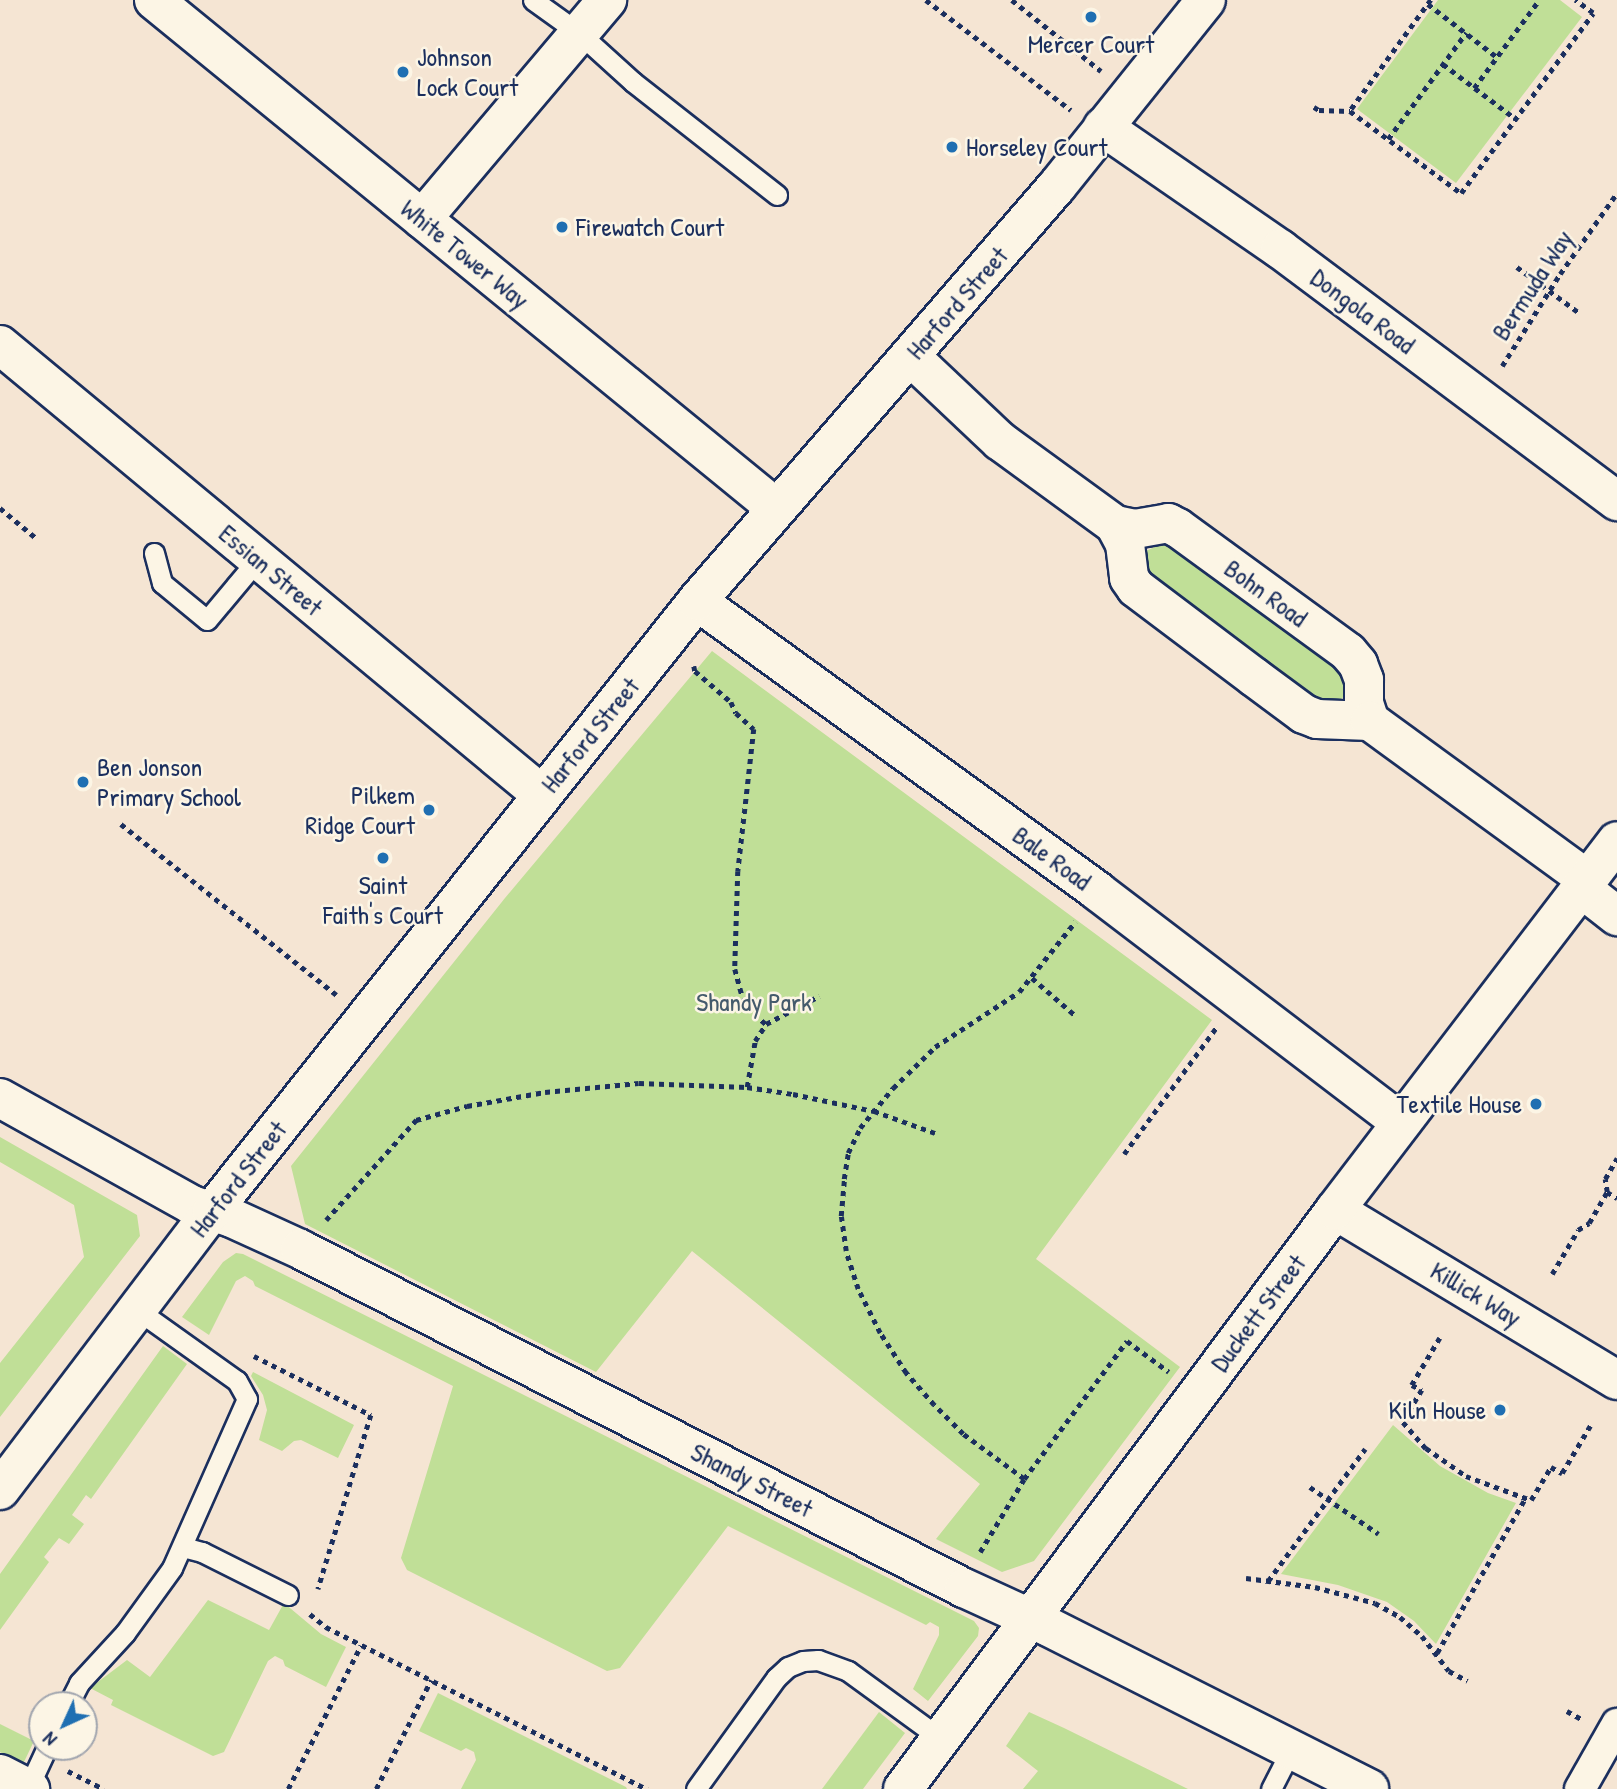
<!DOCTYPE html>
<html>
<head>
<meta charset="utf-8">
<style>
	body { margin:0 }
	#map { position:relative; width:1617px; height:1789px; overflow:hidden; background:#f5e5d3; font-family:"Patrick Hand",sans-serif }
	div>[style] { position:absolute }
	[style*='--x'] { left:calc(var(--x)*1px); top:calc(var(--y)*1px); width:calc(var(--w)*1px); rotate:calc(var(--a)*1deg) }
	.green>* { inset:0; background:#c0df97 }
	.path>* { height:4.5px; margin-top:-2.25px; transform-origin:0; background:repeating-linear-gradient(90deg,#1b2f5e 0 5px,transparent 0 10px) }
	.roads { filter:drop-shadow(2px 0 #1b2f5e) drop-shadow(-2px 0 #1b2f5e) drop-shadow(0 2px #1b2f5e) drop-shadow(0 -2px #1b2f5e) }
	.service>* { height:19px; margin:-9.5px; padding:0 9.5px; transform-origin:9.5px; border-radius:9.5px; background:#fcf5e5 }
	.pedestrian>* { height:30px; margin:-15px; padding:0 15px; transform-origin:15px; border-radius:15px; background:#fcf5e5 }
	.minor>* { height:38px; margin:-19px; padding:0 19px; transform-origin:19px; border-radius:19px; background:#fcf5e5 }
	.dots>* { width:19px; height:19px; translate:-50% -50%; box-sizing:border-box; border:4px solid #fcf5e5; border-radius:50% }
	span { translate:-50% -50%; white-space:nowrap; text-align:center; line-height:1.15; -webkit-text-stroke:5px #fcf5e5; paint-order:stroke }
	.poi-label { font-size:26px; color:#1b2f5e }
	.left { translate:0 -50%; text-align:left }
	.right { translate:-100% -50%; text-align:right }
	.street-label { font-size:26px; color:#1b2f5e }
	.park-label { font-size:26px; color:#445b6c }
	.north { position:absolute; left:28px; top:1691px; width:70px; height:70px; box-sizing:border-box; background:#fcf5e5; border:2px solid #a2a6af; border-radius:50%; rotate:225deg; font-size:19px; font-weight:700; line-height:28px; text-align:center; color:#1b2f5e }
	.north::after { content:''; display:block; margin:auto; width:24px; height:32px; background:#1f6fb2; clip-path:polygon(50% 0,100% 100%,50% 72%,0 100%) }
</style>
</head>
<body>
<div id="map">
	<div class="green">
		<div style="clip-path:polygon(1438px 0,1560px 0,1582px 17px,1456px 183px,1357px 109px)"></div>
		<div style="clip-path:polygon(1163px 543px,1171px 544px,1339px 665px,1349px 687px,1345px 696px,1337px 702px,1320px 704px,1152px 581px,1142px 559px,1146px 551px)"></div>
		<div style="clip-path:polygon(712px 651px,1212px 1020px,1036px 1259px,1180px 1367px,1034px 1561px,1002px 1572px,936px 1539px,980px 1484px,692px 1251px,596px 1372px,305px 1224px,291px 1166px,505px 898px)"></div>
		<div style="clip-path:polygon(0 1137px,137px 1215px,140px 1236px,0 1417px,0 1363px,84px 1257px,74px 1205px,0 1162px)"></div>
		<div style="clip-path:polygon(236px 1253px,243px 1254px,974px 1621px,979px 1628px,978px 1636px,928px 1701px,913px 1689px,939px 1635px,939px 1627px,930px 1622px,926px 1625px,728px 1526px,620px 1668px,607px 1671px,407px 1570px,401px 1558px,453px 1386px,255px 1286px,253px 1281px,245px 1276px,236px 1281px,209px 1335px,182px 1317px,223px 1262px)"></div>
		<div style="clip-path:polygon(163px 1346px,187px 1364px,91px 1499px,86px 1495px,72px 1515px,84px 1524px,69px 1544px,59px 1538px,44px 1557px,49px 1562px,0 1630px,0 1574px)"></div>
		<div style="clip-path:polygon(253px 1372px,354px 1425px,338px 1458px,301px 1440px,294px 1441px,282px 1451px,259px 1440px,267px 1410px,263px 1395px,251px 1376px)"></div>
		<div style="clip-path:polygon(1393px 1425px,1440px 1466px,1488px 1493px,1516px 1503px,1436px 1644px,1414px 1621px,1387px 1602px,1338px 1585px,1281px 1574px)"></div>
		<div style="clip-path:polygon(208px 1600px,269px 1630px,284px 1603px,321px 1634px,346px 1647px,326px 1687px,285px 1666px,283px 1660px,275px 1656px,268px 1661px,224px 1752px,213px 1756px,111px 1705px,113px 1700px,90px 1688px,127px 1660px,150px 1677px)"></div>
		<div style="clip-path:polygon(438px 1693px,626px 1787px,627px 1789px,461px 1789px,476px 1760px,474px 1752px,466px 1748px,461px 1751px,419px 1731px)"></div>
		<div style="clip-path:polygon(879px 1712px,905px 1733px,863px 1789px,822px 1789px)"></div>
		<div style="clip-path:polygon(1029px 1712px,1064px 1728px,1188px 1789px,1023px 1789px,1038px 1771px,1006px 1746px)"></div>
		<div style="clip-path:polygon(0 1724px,34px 1741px,23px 1764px,0 1752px)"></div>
	</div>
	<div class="path">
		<div style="--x:926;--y:0;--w:182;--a:37.2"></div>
		<div style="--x:1012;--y:0;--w:114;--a:38.6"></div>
		<div style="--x:1431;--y:0;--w:137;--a:126.1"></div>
		<div style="--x:1350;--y:111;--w:138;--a:36.5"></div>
		<div style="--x:1461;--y:193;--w:223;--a:-53.7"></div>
		<div style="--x:1593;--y:13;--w:22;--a:-144"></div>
		<div style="--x:1428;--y:4;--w:87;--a:37.5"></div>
		<div style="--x:1443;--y:64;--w:91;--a:37"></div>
		<div style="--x:1474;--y:88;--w:109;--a:-53.5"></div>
		<div style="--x:1314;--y:107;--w:6;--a:31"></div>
		<div style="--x:1319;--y:110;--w:31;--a:2"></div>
		<div style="--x:1388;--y:139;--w:132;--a:-53.7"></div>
		<div style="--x:1517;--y:267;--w:76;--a:36.4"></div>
		<div style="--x:1502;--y:366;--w:109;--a:-57.8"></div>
		<div style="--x:1560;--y:274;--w:99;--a:-54.9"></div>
		<div style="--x:0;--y:508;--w:47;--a:39.8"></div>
		<div style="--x:694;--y:666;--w:5;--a:79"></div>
		<div style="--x:695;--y:671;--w:48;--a:40.7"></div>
		<div style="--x:731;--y:702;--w:12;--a:66"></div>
		<div style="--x:736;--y:713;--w:24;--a:42"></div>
		<div style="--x:754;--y:729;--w:143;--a:96.4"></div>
		<div style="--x:738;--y:871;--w:98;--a:91.8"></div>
		<div style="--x:735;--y:969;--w:31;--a:75"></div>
		<div style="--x:743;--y:999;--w:19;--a:54"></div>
		<div style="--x:754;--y:1014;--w:16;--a:40"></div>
		<div style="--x:121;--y:824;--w:275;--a:38.4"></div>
		<div style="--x:1032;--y:978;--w:58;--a:40.8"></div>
		<div style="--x:747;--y:1087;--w:47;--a:-80.1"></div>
		<div style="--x:755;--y:1041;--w:20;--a:-57"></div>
		<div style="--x:766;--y:1024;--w:60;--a:-27.8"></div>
		<div style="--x:1124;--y:1154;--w:156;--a:-53.9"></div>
		<div style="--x:1607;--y:1192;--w:12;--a:31"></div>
		<div style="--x:326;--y:1220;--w:135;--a:-48"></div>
		<div style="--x:416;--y:1120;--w:53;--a:-15.4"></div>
		<div style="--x:467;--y:1106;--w:79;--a:-10.2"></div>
		<div style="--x:545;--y:1092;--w:94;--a:-5.5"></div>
		<div style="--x:639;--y:1083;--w:108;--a:2.1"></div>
		<div style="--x:747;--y:1087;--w:47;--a:8.7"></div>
		<div style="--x:793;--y:1094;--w:83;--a:11.9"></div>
		<div style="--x:874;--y:1111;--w:65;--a:19.8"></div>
		<div style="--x:1552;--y:1274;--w:51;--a:-59.4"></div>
		<div style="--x:1578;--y:1230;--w:13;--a:-32"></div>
		<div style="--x:1589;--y:1223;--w:36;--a:-60"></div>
		<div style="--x:1607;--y:1192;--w:13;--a:-99"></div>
		<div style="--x:1605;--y:1179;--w:24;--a:-60"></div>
		<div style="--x:1440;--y:1338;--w:55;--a:120.8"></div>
		<div style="--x:1412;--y:1385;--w:11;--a:27"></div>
		<div style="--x:1422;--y:1390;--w:37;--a:121"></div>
		<div style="--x:1403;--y:1422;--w:35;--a:49"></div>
		<div style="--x:1426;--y:1448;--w:49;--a:35"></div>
		<div style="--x:1466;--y:1476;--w:69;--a:20.3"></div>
		<div style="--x:1531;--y:1500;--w:39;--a:-59"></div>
		<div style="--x:1551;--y:1467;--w:13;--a:29"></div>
		<div style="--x:1562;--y:1473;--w:55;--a:-59.2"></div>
		<div style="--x:254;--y:1356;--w:131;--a:26.8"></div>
		<div style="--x:371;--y:1415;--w:182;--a:106.9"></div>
		<div style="--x:1024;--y:1479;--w:76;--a:-143.6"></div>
		<div style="--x:963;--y:1434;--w:41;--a:-135"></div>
		<div style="--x:934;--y:1405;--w:43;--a:-131.2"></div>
		<div style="--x:906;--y:1373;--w:48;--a:-123"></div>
		<div style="--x:880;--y:1333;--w:49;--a:-116.6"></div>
		<div style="--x:858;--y:1289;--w:40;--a:-108"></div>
		<div style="--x:846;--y:1251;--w:35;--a:-98"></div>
		<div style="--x:841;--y:1216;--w:37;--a:-85"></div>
		<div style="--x:844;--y:1179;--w:26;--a:-81"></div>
		<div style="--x:848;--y:1153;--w:28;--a:-64"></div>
		<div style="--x:860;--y:1128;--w:52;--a:-50.5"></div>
		<div style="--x:893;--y:1088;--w:59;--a:-44.3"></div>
		<div style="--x:935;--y:1047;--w:100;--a:-33.2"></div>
		<div style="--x:1019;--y:992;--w:90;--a:-51.3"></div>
		<div style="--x:1310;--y:1487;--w:83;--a:34.3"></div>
		<div style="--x:980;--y:1552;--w:85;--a:-58.9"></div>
		<div style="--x:1024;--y:1479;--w:172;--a:-53.3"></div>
		<div style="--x:1127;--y:1341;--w:52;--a:36.4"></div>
		<div style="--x:1246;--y:1578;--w:70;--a:7.4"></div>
		<div style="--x:1315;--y:1587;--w:62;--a:14.9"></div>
		<div style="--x:1375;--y:1603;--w:29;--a:29"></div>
		<div style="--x:1400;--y:1617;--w:29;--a:41"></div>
		<div style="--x:1422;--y:1636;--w:44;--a:52.4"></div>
		<div style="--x:1449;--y:1671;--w:21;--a:28"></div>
		<div style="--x:1268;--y:1581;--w:164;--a:-53.7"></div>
		<div style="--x:310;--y:1614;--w:21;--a:39"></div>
		<div style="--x:326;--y:1627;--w:360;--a:26.8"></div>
		<div style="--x:1437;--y:1653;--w:177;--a:-60.3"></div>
		<div style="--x:1567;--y:1711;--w:18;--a:29"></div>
		<div style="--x:68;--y:1771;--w:40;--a:26.6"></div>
		<div style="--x:288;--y:1789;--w:161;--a:-63.1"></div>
		<div style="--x:376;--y:1789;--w:122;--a:-63.2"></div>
	</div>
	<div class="roads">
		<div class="service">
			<div style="--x:533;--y:0;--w:57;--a:35.7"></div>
			<div style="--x:579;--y:33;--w:73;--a:42.2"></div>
			<div style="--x:633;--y:82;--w:183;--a:38.1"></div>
			<div style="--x:154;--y:553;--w:31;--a:75"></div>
			<div style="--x:162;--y:583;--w:58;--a:39.4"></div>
			<div style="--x:207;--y:620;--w:80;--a:-50.1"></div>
			<div style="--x:183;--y:1547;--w:20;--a:15"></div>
			<div style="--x:202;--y:1552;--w:96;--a:26.6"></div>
			<div style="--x:68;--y:1705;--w:25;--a:-63"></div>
			<div style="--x:79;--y:1683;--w:68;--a:-47.4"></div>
			<div style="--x:125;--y:1633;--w:80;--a:-54.1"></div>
			<div style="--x:172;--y:1568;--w:185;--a:-66.1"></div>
			<div style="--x:247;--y:1399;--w:21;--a:-119"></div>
			<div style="--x:237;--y:1381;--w:124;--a:-144.5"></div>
			<div style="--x:28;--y:1788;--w:45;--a:-65.1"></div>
			<div style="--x:696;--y:1789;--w:137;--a:-54.2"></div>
			<div style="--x:776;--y:1678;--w:16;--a:-43"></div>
			<div style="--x:788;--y:1667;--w:16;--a:-22"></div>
			<div style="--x:803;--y:1661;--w:15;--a:-4"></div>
			<div style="--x:818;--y:1660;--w:32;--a:20"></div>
			<div style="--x:848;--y:1671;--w:114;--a:36.1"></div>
			<div style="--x:1271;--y:1789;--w:44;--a:-62.9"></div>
		</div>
		<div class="pedestrian">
			<div style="--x:1580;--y:1789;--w:75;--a:-60.4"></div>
		</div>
		<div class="minor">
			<div style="--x:154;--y:0;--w:803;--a:39.24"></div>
			<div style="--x:1103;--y:127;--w:215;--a:34.6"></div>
			<div style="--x:1280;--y:249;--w:421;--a:36.8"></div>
			<div style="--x:422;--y:219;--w:287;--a:-49.8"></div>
			<div style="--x:0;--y:345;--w:703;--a:39.69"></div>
			<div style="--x:910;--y:356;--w:124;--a:43.4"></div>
			<div style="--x:1000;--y:441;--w:142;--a:36.1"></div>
			<div style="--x:1115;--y:525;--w:20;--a:11"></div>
			<div style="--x:1135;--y:529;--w:34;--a:-10"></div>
			<div style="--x:1168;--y:523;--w:11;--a:27"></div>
			<div style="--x:1178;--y:528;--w:210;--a:36.1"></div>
			<div style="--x:1348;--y:652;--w:16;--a:50"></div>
			<div style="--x:1358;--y:664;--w:17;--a:69"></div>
			<div style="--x:1364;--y:680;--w:23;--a:90"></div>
			<div style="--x:1364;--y:703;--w:19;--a:72"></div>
			<div style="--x:1115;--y:525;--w:21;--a:62"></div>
			<div style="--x:1125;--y:544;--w:34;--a:83"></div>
			<div style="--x:1129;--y:578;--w:12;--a:55"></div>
			<div style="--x:1136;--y:588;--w:148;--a:37"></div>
			<div style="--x:1254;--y:677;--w:62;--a:36.5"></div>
			<div style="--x:1304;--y:714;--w:14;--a:21"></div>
			<div style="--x:1317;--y:719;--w:53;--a:2.2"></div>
			<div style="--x:1370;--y:721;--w:268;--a:36.1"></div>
			<div style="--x:697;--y:601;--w:494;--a:35.9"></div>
			<div style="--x:1097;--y:891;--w:382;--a:37.3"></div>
			<div style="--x:1581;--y:888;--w:46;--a:37.9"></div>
			<div style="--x:0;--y:1098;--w:220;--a:29.1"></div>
			<div style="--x:192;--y:1205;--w:42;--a:18"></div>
			<div style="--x:232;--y:1218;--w:75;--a:24.5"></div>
			<div style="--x:300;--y:1249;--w:746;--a:27.05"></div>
			<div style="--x:964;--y:1588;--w:91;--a:24.6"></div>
			<div style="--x:1047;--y:1626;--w:361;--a:26.8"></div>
			<div style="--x:1335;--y:1210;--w:329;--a:31.1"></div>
			<div style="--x:0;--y:1490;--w:350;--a:-52.8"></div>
			<div style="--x:212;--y:1211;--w:779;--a:-51.51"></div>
			<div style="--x:697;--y:601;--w:549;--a:-49.06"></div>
			<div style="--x:1057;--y:186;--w:238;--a:-51.3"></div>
			<div style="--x:0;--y:1774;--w:34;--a:27"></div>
			<div style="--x:903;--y:1789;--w:722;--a:-53.27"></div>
			<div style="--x:1335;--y:1210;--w:464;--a:-52.6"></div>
		</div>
	</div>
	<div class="dots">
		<div style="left:1091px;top:17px;background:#1f6fb2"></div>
		<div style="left:403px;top:72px;background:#1f6fb2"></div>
		<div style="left:952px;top:147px;background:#1f6fb2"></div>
		<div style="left:562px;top:227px;background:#1f6fb2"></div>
		<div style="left:83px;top:782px;background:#1f6fb2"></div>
		<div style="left:429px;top:810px;background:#1f6fb2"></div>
		<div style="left:383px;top:858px;background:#1f6fb2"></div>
		<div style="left:1536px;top:1104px;background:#1f6fb2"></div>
		<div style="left:1500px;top:1410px;background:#1f6fb2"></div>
	</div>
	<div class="poi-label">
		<span style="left:1091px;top:44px">Mercer Court</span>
		<span class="left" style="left:417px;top:72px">Johnson<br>Lock Court</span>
		<span class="left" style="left:966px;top:147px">Horseley Court</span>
		<span class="left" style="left:576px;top:227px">Firewatch Court</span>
		<span class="left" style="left:97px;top:782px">Ben Jonson<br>Primary School</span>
		<span class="right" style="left:415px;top:810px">Pilkem<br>Ridge Court</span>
		<span style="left:383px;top:900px">Saint<br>Faith's Court</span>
		<span class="right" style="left:1522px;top:1104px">Textile House</span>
		<span class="right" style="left:1486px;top:1410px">Kiln House</span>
	</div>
	<div class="street-label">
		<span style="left:465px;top:254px;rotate:39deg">White Tower Way</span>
		<span style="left:1532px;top:285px;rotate:-57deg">Bermuda Way</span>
		<span style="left:957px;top:303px;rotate:-49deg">Harford Street</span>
		<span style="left:1363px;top:311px;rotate:37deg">Dongola Road</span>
		<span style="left:271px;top:570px;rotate:40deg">Essian Street</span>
		<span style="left:1266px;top:593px;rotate:36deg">Bohn Road</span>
		<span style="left:590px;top:735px;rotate:-51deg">Harford Street</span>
		<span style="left:1052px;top:858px;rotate:36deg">Bale Road</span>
		<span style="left:238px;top:1179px;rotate:-52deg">Harford Street</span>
		<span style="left:1476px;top:1294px;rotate:31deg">Killick Way</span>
		<span style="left:1258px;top:1313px;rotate:-53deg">Duckett Street</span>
		<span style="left:752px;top:1480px;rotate:27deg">Shandy Street</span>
	</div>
	<div class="park-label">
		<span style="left:754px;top:1002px">Shandy Park</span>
	</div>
	<div class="north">N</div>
</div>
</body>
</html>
